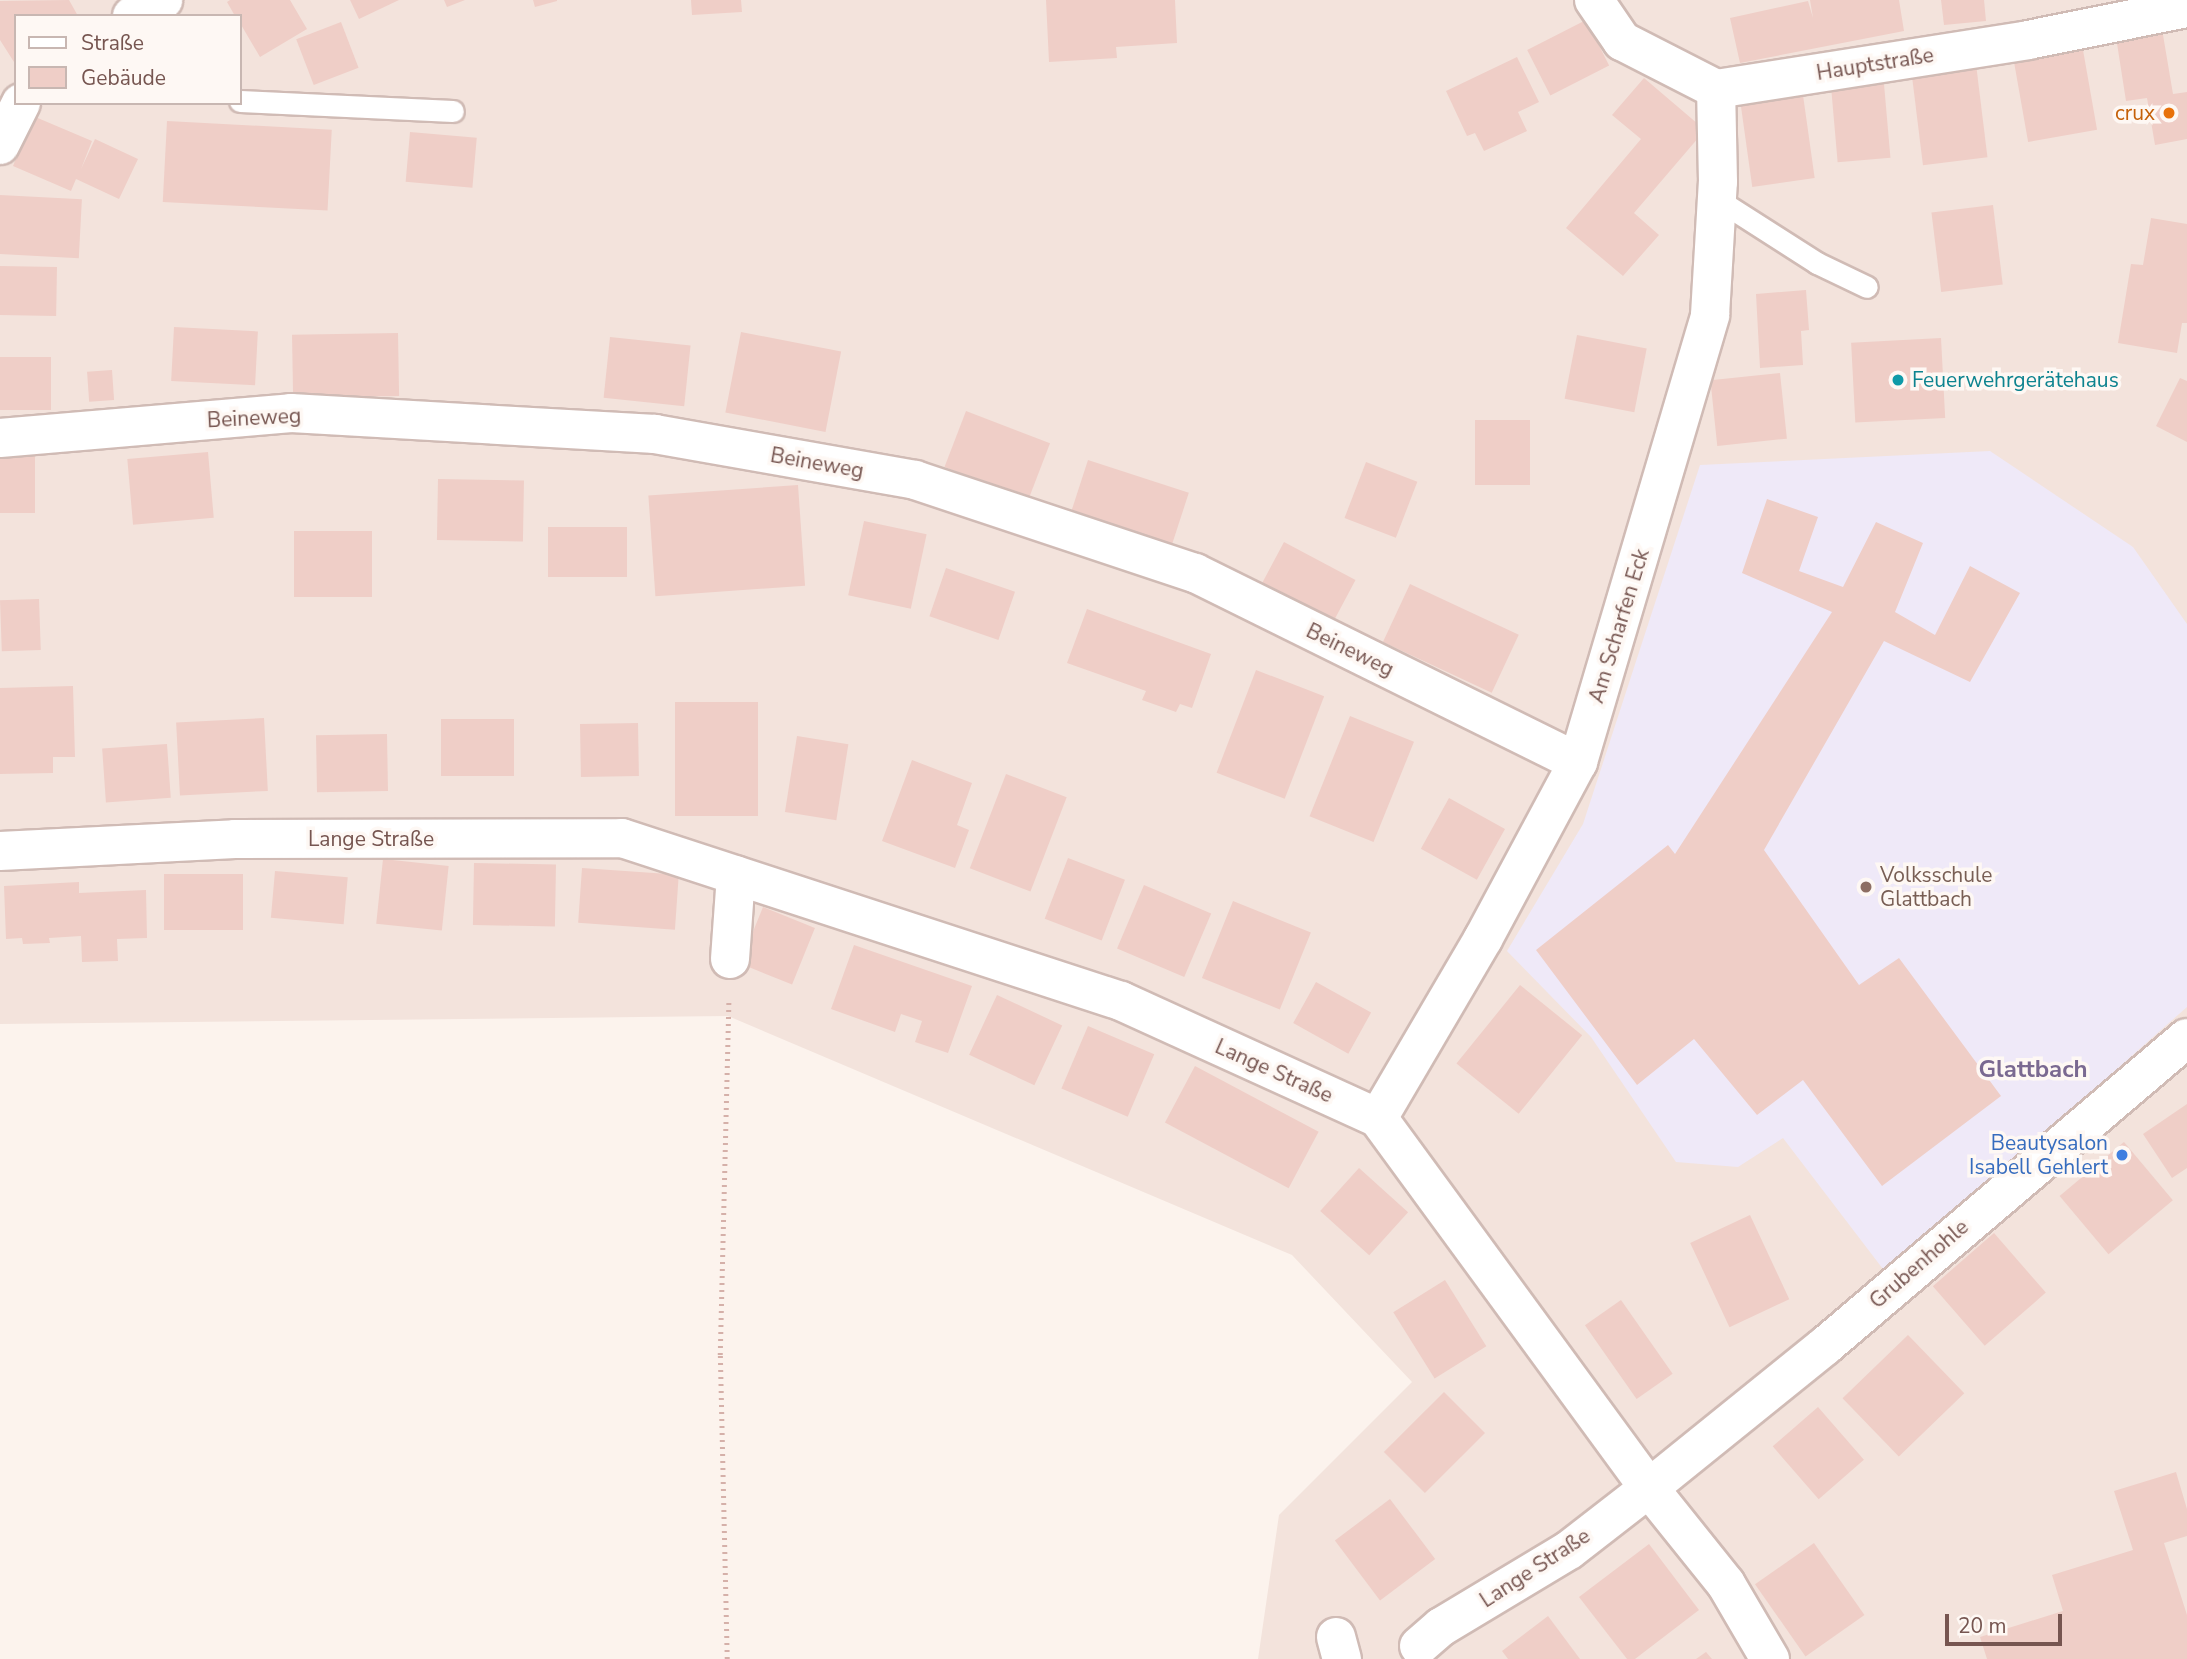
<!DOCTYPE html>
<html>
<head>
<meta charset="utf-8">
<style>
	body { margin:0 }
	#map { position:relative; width:2187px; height:1659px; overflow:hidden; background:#fcf3ed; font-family:"Nunito Sans",sans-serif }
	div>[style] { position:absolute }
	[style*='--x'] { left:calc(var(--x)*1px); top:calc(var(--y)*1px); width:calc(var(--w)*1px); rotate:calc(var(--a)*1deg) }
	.residential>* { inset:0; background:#f3e3dc }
	.education>* { inset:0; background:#efe9f8 }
	.building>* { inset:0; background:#efcec7; transform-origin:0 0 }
	.path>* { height:4.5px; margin-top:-2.25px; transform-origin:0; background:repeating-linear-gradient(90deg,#d5b0a9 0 2px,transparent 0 7px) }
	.roads { filter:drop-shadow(2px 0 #d0bbb5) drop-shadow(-2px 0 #d0bbb5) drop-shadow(0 2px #d0bbb5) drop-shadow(0 -2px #d0bbb5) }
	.service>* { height:21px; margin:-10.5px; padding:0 10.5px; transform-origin:10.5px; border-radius:10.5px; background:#fff }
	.minor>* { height:38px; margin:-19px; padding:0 19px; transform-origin:19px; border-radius:19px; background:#fff }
	.tertiary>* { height:38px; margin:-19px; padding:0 19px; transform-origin:19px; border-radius:19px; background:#fff }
	.dots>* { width:19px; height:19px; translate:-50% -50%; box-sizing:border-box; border:4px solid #fef8f4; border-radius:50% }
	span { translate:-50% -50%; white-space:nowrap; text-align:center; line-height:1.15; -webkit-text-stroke:7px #fef8f4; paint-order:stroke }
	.street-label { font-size:21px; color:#765550 }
	.food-label { font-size:21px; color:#c56008 }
	.right { translate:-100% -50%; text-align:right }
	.culture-label { font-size:21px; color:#0d838f }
	.left { translate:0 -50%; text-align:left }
	.education-label { font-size:21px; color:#785e54 }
	.shop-label { font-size:21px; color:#366cbe }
	.quarter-label { font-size:24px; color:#7a6991; font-weight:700 }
	.legend { position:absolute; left:14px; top:14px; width:228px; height:91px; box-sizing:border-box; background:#fef8f4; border:2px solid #c8b7b2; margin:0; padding:9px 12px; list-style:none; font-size:21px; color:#765550 }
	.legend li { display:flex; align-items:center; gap:14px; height:35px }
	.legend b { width:35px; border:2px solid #c8b7b2 }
	.scale { position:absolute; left:1945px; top:1614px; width:117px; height:32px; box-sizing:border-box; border:4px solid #765550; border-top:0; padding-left:9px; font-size:21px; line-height:24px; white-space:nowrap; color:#765550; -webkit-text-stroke:5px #fef8f4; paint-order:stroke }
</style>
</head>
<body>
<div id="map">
	<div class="residential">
		<div style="clip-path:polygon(evenodd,0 0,2187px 0,2187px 1659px,1258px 1659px,1279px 1515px,1412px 1382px,1292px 1255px,728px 1016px,0 1024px,0 0,16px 16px,240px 16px,240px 103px,16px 103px,16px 16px)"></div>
	</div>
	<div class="education">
		<div style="clip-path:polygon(1990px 451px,2133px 547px,2187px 624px,2187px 1007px,1886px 1273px,1783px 1138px,1738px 1167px,1676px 1162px,1591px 1037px,1507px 951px,1583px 824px,1700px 465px)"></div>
	</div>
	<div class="building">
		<div style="clip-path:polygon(69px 0,78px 16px,16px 16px,14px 62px,0 40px,0 1px)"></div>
		<div style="clip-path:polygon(230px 0,290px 0,307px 29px,260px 57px,240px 23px,240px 16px,235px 16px,227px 2px)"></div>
		<div style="clip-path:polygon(350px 0,399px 0,359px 19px)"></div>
		<div style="clip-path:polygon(444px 0,465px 0,447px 7px)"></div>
		<div style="clip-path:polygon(533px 0,557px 0,557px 1px,535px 7px)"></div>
		<div style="clip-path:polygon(691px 0,741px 0,742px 12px,692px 15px)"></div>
		<div style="clip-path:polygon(1046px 0,1175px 0,1177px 43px,1116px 47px,1117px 58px,1049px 62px)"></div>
		<div style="clip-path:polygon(1810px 0,1899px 0,1904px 31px,1740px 63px,1730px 18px,1808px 1px,1813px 18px)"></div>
		<div style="clip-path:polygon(1941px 0,1984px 0,1986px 21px,1944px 25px)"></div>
		<div style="left:1586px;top:20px;width:51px;height:66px;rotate:63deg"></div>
		<div style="left:341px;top:22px;width:49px;height:48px;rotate:69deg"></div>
		<div style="clip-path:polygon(2162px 29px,2173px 94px,2187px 92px,2187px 139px,2155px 145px,2147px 98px,2126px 101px,2116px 37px)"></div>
		<div style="left:2083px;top:50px;width:81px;height:70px;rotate:80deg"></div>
		<div style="clip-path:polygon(1517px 57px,1539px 102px,1518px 112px,1527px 131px,1484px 151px,1475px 133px,1467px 136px,1446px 91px)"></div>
		<div style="left:1976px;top:64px;width:94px;height:65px;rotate:83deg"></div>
		<div style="clip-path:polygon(1644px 78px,1705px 130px,1634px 213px,1659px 235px,1623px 276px,1566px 228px,1641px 139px,1612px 115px)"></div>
		<div style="left:1884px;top:84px;width:74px;height:53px;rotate:85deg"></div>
		<div style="left:1802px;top:88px;width:91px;height:63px;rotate:82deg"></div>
		<div style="clip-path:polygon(33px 116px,92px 141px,81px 169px,95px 139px,138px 159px,119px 199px,76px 179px,71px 191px,13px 166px)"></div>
		<div style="left:167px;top:121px;width:165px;height:81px;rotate:3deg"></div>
		<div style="left:410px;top:132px;width:67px;height:50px;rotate:5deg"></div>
		<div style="left:0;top:195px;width:82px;height:59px;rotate:3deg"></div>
		<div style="left:1993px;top:205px;width:80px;height:62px;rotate:83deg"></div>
		<div style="clip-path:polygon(2151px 218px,2187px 224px,2187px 323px,2182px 323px,2177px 353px,2118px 343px,2131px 264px,2143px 265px)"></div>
		<div style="left:0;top:266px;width:57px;height:49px;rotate:1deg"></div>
		<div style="clip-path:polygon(1806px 290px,1809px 330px,1801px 331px,1803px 365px,1760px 368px,1756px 294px)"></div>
		<div style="left:174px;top:327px;width:84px;height:54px;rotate:3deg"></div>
		<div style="left:741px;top:332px;width:102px;height:82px;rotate:11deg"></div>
		<div style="left:398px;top:333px;width:63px;height:106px;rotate:89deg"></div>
		<div style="left:1577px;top:335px;width:71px;height:65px;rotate:11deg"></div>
		<div style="left:610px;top:337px;width:81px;height:61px;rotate:6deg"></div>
		<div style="left:1941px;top:338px;width:80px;height:90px;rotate:87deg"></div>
		<div style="left:51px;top:357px;width:53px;height:51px;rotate:90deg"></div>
		<div style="left:112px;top:370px;width:30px;height:25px;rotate:86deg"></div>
		<div style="left:1780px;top:373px;width:66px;height:70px;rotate:84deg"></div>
		<div style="clip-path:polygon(2180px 378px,2187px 381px,2187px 442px,2156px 426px)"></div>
		<div style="left:966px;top:411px;width:90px;height:60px;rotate:21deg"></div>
		<div style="left:1530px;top:420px;width:65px;height:55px;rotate:90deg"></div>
		<div style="left:208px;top:452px;width:66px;height:81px;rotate:85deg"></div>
		<div style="left:0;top:455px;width:35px;height:58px"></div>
		<div style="left:1088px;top:460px;width:106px;height:61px;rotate:18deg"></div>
		<div style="left:1366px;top:462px;width:55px;height:60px;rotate:21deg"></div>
		<div style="left:438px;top:479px;width:86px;height:61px;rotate:1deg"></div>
		<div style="left:798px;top:485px;width:101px;height:150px;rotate:86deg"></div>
		<div style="clip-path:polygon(1767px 499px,1818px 517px,1799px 571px,1843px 587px,1876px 522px,1923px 543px,1895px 612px,1935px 635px,1970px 566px,2020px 593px,1970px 682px,1884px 641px,1764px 850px,1859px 985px,1899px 958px,2001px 1096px,1882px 1186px,1803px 1080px,1757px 1115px,1694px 1039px,1637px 1085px,1536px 950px,1668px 845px,1675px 854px,1832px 612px,1742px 573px)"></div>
		<div style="left:864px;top:521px;width:64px;height:76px;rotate:12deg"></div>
		<div style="left:627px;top:527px;width:50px;height:79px;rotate:90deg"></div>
		<div style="left:294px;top:531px;width:78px;height:66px"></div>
		<div style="left:1284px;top:542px;width:81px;height:49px;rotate:28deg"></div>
		<div style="left:946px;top:568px;width:73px;height:51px;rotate:19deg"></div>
		<div style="left:1410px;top:584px;width:120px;height:64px;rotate:25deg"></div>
		<div style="left:39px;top:599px;width:51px;height:39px;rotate:88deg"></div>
		<div style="clip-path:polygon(1087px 609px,1211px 654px,1192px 708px,1180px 704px,1176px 712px,1142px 700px,1146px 691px,1067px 663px)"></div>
		<div style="left:1256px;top:670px;width:73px;height:110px;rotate:21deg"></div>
		<div style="clip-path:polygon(73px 686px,75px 757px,53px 757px,53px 773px,0 774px,0 688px)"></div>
		<div style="left:758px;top:702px;width:114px;height:83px;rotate:90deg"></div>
		<div style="left:1350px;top:716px;width:69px;height:108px;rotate:22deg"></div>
		<div style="left:264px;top:718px;width:73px;height:88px;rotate:87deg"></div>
		<div style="left:441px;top:719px;width:73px;height:57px"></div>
		<div style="left:638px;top:723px;width:53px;height:58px;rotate:89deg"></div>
		<div style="left:387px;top:734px;width:57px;height:71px;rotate:89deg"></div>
		<div style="left:797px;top:736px;width:52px;height:77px;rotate:9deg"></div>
		<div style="left:167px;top:744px;width:54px;height:65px;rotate:86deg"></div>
		<div style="clip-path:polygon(912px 760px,972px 783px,957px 825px,969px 830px,955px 868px,882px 841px)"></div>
		<div style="left:1006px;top:774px;width:65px;height:101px;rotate:21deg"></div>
		<div style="left:1449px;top:798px;width:64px;height:58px;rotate:29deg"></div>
		<div style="left:1068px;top:858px;width:61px;height:65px;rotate:21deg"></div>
		<div style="left:383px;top:859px;width:66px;height:65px;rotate:6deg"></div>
		<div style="left:474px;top:863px;width:82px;height:62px;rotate:1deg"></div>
		<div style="left:582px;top:868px;width:97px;height:55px;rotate:4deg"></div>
		<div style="left:275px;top:871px;width:73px;height:47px;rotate:5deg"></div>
		<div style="left:164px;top:874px;width:79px;height:56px"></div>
		<div style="clip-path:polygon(79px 882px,79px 893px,146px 890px,147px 938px,117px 939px,118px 961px,82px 962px,81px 936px,49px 938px,50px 943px,23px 944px,22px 938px,6px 939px,4px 886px)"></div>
		<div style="left:1144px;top:885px;width:73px;height:69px;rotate:23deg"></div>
		<div style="left:1233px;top:901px;width:84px;height:83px;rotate:22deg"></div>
		<div style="left:763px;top:907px;width:56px;height:61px;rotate:22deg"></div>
		<div style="clip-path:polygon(854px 945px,972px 986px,948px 1053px,915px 1042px,922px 1021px,901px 1014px,895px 1032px,831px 1009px)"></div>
		<div style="left:1316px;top:982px;width:63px;height:47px;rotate:29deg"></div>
		<div style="left:1520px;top:985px;width:80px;height:101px;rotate:39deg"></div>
		<div style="left:997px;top:995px;width:72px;height:66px;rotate:25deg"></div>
		<div style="left:1088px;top:1026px;width:72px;height:68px;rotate:23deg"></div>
		<div style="left:1195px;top:1066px;width:140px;height:64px;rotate:28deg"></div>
		<div style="clip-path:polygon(2187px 1104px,2187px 1168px,2172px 1178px,2143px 1134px)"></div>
		<div style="left:2124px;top:1142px;width:76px;height:84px;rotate:50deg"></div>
		<div style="left:1359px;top:1168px;width:66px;height:58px;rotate:42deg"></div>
		<div style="left:1750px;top:1215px;width:93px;height:66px;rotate:65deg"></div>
		<div style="left:1994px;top:1233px;width:79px;height:81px;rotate:49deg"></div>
		<div style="left:1445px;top:1280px;width:78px;height:61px;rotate:58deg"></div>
		<div style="left:1621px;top:1300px;width:90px;height:44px;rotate:55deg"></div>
		<div style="left:1908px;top:1335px;width:81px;height:91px;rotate:46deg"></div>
		<div style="left:1444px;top:1392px;width:58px;height:85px;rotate:45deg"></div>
		<div style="left:1818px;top:1407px;width:70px;height:60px;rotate:49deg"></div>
		<div style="clip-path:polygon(2176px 1472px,2187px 1509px,2187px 1536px,2164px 1543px,2187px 1615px,2187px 1659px,1987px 1659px,1980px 1637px,2063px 1611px,2052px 1575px,2133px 1550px,2114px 1491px)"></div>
		<div style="left:1390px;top:1499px;width:75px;height:69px;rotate:53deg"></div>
		<div style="left:1814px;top:1543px;width:88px;height:72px;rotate:55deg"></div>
		<div style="clip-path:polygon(1649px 1544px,1699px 1610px,1635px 1659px,1627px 1659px,1579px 1597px)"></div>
		<div style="clip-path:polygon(1548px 1616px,1580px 1659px,1508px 1659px,1502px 1651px)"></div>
		<div style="clip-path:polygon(1706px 1652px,1712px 1659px,1696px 1659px)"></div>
	</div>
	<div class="path">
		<div style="--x:727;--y:1659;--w:304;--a:-91.3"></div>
		<div style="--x:720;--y:1355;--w:357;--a:-88.6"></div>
	</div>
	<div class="roads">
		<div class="service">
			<div style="--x:240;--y:101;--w:213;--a:2.7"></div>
			<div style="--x:1717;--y:199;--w:119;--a:32.6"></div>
			<div style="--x:1817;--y:263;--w:55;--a:25.6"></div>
		</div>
		<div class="minor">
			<div style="--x:0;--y:438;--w:292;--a:-4.9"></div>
			<div style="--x:291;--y:413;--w:365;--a:3.3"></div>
			<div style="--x:655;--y:434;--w:264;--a:10"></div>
			<div style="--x:915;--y:480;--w:295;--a:18.4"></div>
			<div style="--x:1195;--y:573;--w:427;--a:26.3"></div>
			<div style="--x:0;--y:851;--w:235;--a:-2.9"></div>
			<div style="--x:235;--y:839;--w:387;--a:-0.1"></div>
			<div style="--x:622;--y:838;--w:525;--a:18.09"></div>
			<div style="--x:1121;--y:1001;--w:282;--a:24.5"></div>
			<div style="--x:1378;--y:1118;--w:459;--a:53.8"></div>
			<div style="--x:1649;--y:1488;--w:123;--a:51.3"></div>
			<div style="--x:1726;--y:1584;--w:87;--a:59.6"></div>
			<div style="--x:730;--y:959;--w:84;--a:-85.9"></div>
			<div style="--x:1378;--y:1118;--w:208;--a:-59.6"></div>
			<div style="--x:1483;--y:939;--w:201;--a:-61.8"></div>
			<div style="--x:1578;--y:762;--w:466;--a:-73.5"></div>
			<div style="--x:1710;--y:315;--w:133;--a:-86.6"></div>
			<div style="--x:1718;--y:182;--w:93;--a:-91.2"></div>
			<div style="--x:1336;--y:1637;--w:23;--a:75"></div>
			<div style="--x:1419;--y:1646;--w:29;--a:-41"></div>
			<div style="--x:1441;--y:1627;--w:149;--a:-31"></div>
			<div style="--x:1569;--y:1550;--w:101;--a:-37.8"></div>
			<div style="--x:1649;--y:1488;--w:226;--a:-38.9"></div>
			<div style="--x:1825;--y:1346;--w:475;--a:-40.4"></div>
		</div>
		<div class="tertiary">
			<div style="--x:1594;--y:0;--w:50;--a:55.7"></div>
			<div style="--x:1622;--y:41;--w:106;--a:27.1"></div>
			<div style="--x:1716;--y:89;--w:316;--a:-8.9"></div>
			<div style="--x:2028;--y:40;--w:162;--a:-11.4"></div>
			<div style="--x:132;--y:16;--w:35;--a:-27"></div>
			<div style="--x:0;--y:145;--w:47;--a:-63.4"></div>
		</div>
	</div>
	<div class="dots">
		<div style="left:2169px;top:113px;background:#e8710a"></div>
		<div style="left:1898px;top:380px;background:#0f9aa8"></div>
		<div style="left:1866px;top:887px;background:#8d6e63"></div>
		<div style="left:2122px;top:1155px;background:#3f7fe0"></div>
	</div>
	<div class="street-label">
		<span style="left:1875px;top:64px;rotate:-9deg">Hauptstraße</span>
		<span style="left:254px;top:418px;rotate:-3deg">Beineweg</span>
		<span style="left:817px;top:463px;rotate:10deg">Beineweg</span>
		<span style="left:1619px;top:626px;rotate:-73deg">Am Scharfen Eck</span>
		<span style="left:1350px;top:650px;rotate:26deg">Beineweg</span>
		<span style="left:371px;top:839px">Lange Straße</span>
		<span style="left:1274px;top:1071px;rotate:24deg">Lange Straße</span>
		<span style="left:1919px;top:1264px;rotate:-41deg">Grubenhohle</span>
		<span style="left:1535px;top:1568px;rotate:-33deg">Lange Straße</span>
	</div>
	<div class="food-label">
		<span class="right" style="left:2155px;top:113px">crux</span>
	</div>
	<div class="culture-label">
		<span class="left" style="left:1912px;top:380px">Feuerwehrgerätehaus</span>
	</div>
	<div class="education-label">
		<span class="left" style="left:1880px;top:887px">Volksschule<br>Glattbach</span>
	</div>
	<div class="shop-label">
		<span class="right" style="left:2108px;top:1155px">Beautysalon<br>Isabell Gehlert</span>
	</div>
	<div class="quarter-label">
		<span style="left:2033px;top:1070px">Glattbach</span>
	</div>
	<ul class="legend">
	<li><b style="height:9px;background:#fff"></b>Straße</li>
	<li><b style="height:19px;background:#efcec7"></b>Gebäude</li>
	</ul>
	<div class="scale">20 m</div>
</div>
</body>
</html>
